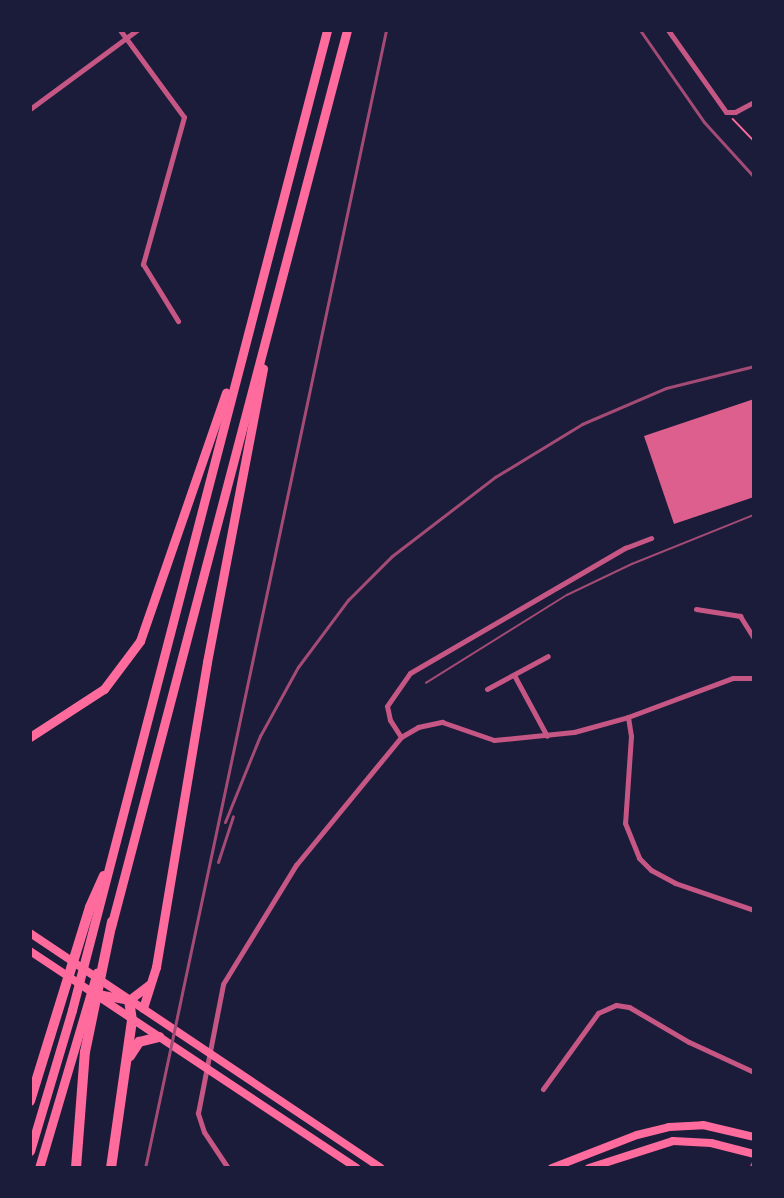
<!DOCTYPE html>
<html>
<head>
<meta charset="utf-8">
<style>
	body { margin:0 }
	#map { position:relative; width:784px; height:1198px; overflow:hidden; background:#1b1b3a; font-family:"Noto Sans",sans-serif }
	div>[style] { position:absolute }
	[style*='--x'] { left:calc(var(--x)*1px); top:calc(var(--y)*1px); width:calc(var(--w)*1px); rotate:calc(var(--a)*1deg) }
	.building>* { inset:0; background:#dd5f8e }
	.path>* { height:1.5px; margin:-0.75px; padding:0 0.75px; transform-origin:0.75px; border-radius:0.75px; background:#ff6b9d }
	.minor>* { height:5px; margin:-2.5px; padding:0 2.5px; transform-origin:2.5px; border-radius:2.5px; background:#c65784 }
	.secondary>* { height:8px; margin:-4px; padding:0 4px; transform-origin:4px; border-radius:4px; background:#ff6b9d }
	.trunk>* { height:9px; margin:-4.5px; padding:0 4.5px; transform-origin:4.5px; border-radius:4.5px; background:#ff6b9d }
	.motorway>* { height:10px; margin:-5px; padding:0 5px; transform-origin:5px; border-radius:5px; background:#ff6b9d }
	.tram>* { height:1.5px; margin:-0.75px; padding:0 0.75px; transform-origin:0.75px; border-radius:0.75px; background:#a44b75 }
	.rail>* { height:3px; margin:-1.5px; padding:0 1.5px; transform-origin:1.5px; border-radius:1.5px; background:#a44b75 }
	span { translate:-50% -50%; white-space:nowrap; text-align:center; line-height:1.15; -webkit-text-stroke:6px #1b1b3a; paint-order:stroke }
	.frame { position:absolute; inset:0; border:32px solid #1b1b3a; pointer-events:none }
</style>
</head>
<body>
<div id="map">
	<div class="building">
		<div style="clip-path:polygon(754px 399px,754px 497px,674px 524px,644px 436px)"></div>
	</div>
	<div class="path">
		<div style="--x:733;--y:119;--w:30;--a:46"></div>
	</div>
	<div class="minor">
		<div style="--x:120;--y:30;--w:108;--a:53.7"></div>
		<div style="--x:184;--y:117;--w:153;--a:105.6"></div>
		<div style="--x:143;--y:264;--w:67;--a:58.4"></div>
		<div style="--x:668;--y:30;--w:100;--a:54.7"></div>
		<div style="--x:726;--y:112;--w:9;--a:0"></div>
		<div style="--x:735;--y:112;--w:21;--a:-28"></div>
		<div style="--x:30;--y:109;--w:133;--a:-36.4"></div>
		<div style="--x:696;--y:609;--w:45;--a:9"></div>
		<div style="--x:740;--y:616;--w:26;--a:58"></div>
		<div style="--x:514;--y:675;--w:69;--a:61.6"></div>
		<div style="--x:487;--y:689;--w:69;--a:-28.4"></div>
		<div style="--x:628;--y:717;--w:19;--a:81"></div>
		<div style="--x:631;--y:736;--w:87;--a:93.9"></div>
		<div style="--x:625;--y:823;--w:38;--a:68"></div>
		<div style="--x:639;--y:858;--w:17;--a:45"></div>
		<div style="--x:651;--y:870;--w:27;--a:28"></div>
		<div style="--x:675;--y:883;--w:83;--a:18.9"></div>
		<div style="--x:401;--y:737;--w:20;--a:-123"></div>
		<div style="--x:390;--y:720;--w:14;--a:-102"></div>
		<div style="--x:387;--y:706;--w:40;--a:-55.1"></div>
		<div style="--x:410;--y:673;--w:249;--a:-30.2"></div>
		<div style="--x:625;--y:548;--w:28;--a:-21"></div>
		<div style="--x:543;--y:1089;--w:94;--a:-54.1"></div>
		<div style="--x:598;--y:1013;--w:20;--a:-24"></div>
		<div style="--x:616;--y:1005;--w:13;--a:9"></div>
		<div style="--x:629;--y:1007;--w:69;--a:30.3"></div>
		<div style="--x:689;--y:1042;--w:72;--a:24.8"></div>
		<div style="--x:228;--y:1168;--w:43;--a:-123.7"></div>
		<div style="--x:204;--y:1132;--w:20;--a:-108"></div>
		<div style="--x:198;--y:1113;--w:131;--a:-79"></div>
		<div style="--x:223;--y:984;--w:140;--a:-58.5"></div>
		<div style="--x:296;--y:865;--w:166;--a:-50.6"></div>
		<div style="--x:401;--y:737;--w:20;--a:-30"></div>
		<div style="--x:418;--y:727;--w:25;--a:-12"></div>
		<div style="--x:442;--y:722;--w:55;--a:19.1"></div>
		<div style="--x:494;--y:740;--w:80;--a:-5.7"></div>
		<div style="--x:574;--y:732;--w:56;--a:-15.5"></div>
		<div style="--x:628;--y:717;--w:112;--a:-20.4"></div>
		<div style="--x:733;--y:678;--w:21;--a:0"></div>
		<div style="--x:751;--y:1168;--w:7;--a:-63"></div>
	</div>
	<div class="secondary">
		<div style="--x:30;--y:933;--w:422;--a:33.8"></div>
		<div style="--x:30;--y:951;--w:392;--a:33.6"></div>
		<div style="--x:552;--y:1168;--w:91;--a:-21.2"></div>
		<div style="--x:637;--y:1135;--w:33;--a:-14"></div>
		<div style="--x:669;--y:1127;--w:34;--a:-3"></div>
		<div style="--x:703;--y:1125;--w:52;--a:13.2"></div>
		<div style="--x:589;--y:1168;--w:88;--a:-17.8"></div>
		<div style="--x:673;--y:1141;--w:38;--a:3"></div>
		<div style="--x:711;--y:1143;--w:44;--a:14.3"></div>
	</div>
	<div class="trunk">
		<div style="--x:30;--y:737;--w:88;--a:-33"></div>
		<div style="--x:104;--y:689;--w:60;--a:-53.1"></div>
		<div style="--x:140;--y:641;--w:263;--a:-70.9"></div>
		<div style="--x:111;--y:927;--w:928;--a:-75.26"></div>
		<div style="--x:93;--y:993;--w:37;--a:11"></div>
		<div style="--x:129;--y:1000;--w:25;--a:-37"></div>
		<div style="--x:143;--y:1008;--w:43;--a:-72.4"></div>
		<div style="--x:156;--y:967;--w:309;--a:-80.5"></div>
		<div style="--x:207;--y:662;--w:299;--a:-79.2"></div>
		<div style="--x:30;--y:1151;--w:147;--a:-73.4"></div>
		<div style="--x:72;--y:1010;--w:1013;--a:-75.41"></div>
		<div style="--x:39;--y:1168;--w:204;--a:-73.5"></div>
	</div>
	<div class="motorway">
		<div style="--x:130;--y:1056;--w:17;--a:-57"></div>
		<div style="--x:139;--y:1042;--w:21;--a:-14"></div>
		<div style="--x:30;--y:1101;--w:203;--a:-72.8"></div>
		<div style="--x:90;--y:907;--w:34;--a:-66"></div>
		<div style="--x:76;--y:1168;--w:116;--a:-85.6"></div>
		<div style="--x:85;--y:1052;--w:133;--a:-78.3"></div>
		<div style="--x:111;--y:1168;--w:148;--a:-81.9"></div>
		<div style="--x:132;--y:1021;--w:21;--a:-98"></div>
	</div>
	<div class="tram">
		<div style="--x:426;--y:683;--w:166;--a:-32"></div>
		<div style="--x:567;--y:595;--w:72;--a:-25.5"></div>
		<div style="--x:632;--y:564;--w:131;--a:-21.9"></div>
	</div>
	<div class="rail">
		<div style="--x:640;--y:30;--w:112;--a:55.2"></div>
		<div style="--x:704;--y:122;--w:74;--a:47.7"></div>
		<div style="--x:225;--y:822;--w:93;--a:-67.9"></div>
		<div style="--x:260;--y:736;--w:79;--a:-61.2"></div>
		<div style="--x:298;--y:667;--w:84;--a:-53.3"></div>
		<div style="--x:348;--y:600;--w:62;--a:-45"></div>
		<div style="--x:392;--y:556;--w:130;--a:-37.5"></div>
		<div style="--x:495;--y:477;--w:102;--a:-31.3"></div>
		<div style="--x:582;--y:424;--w:91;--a:-23.2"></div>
		<div style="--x:666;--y:388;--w:91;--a:-14"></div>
		<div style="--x:218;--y:862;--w:48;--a:-71.9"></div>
		<div style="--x:145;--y:1168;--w:1163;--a:-78.04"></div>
	</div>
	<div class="frame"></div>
</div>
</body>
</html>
